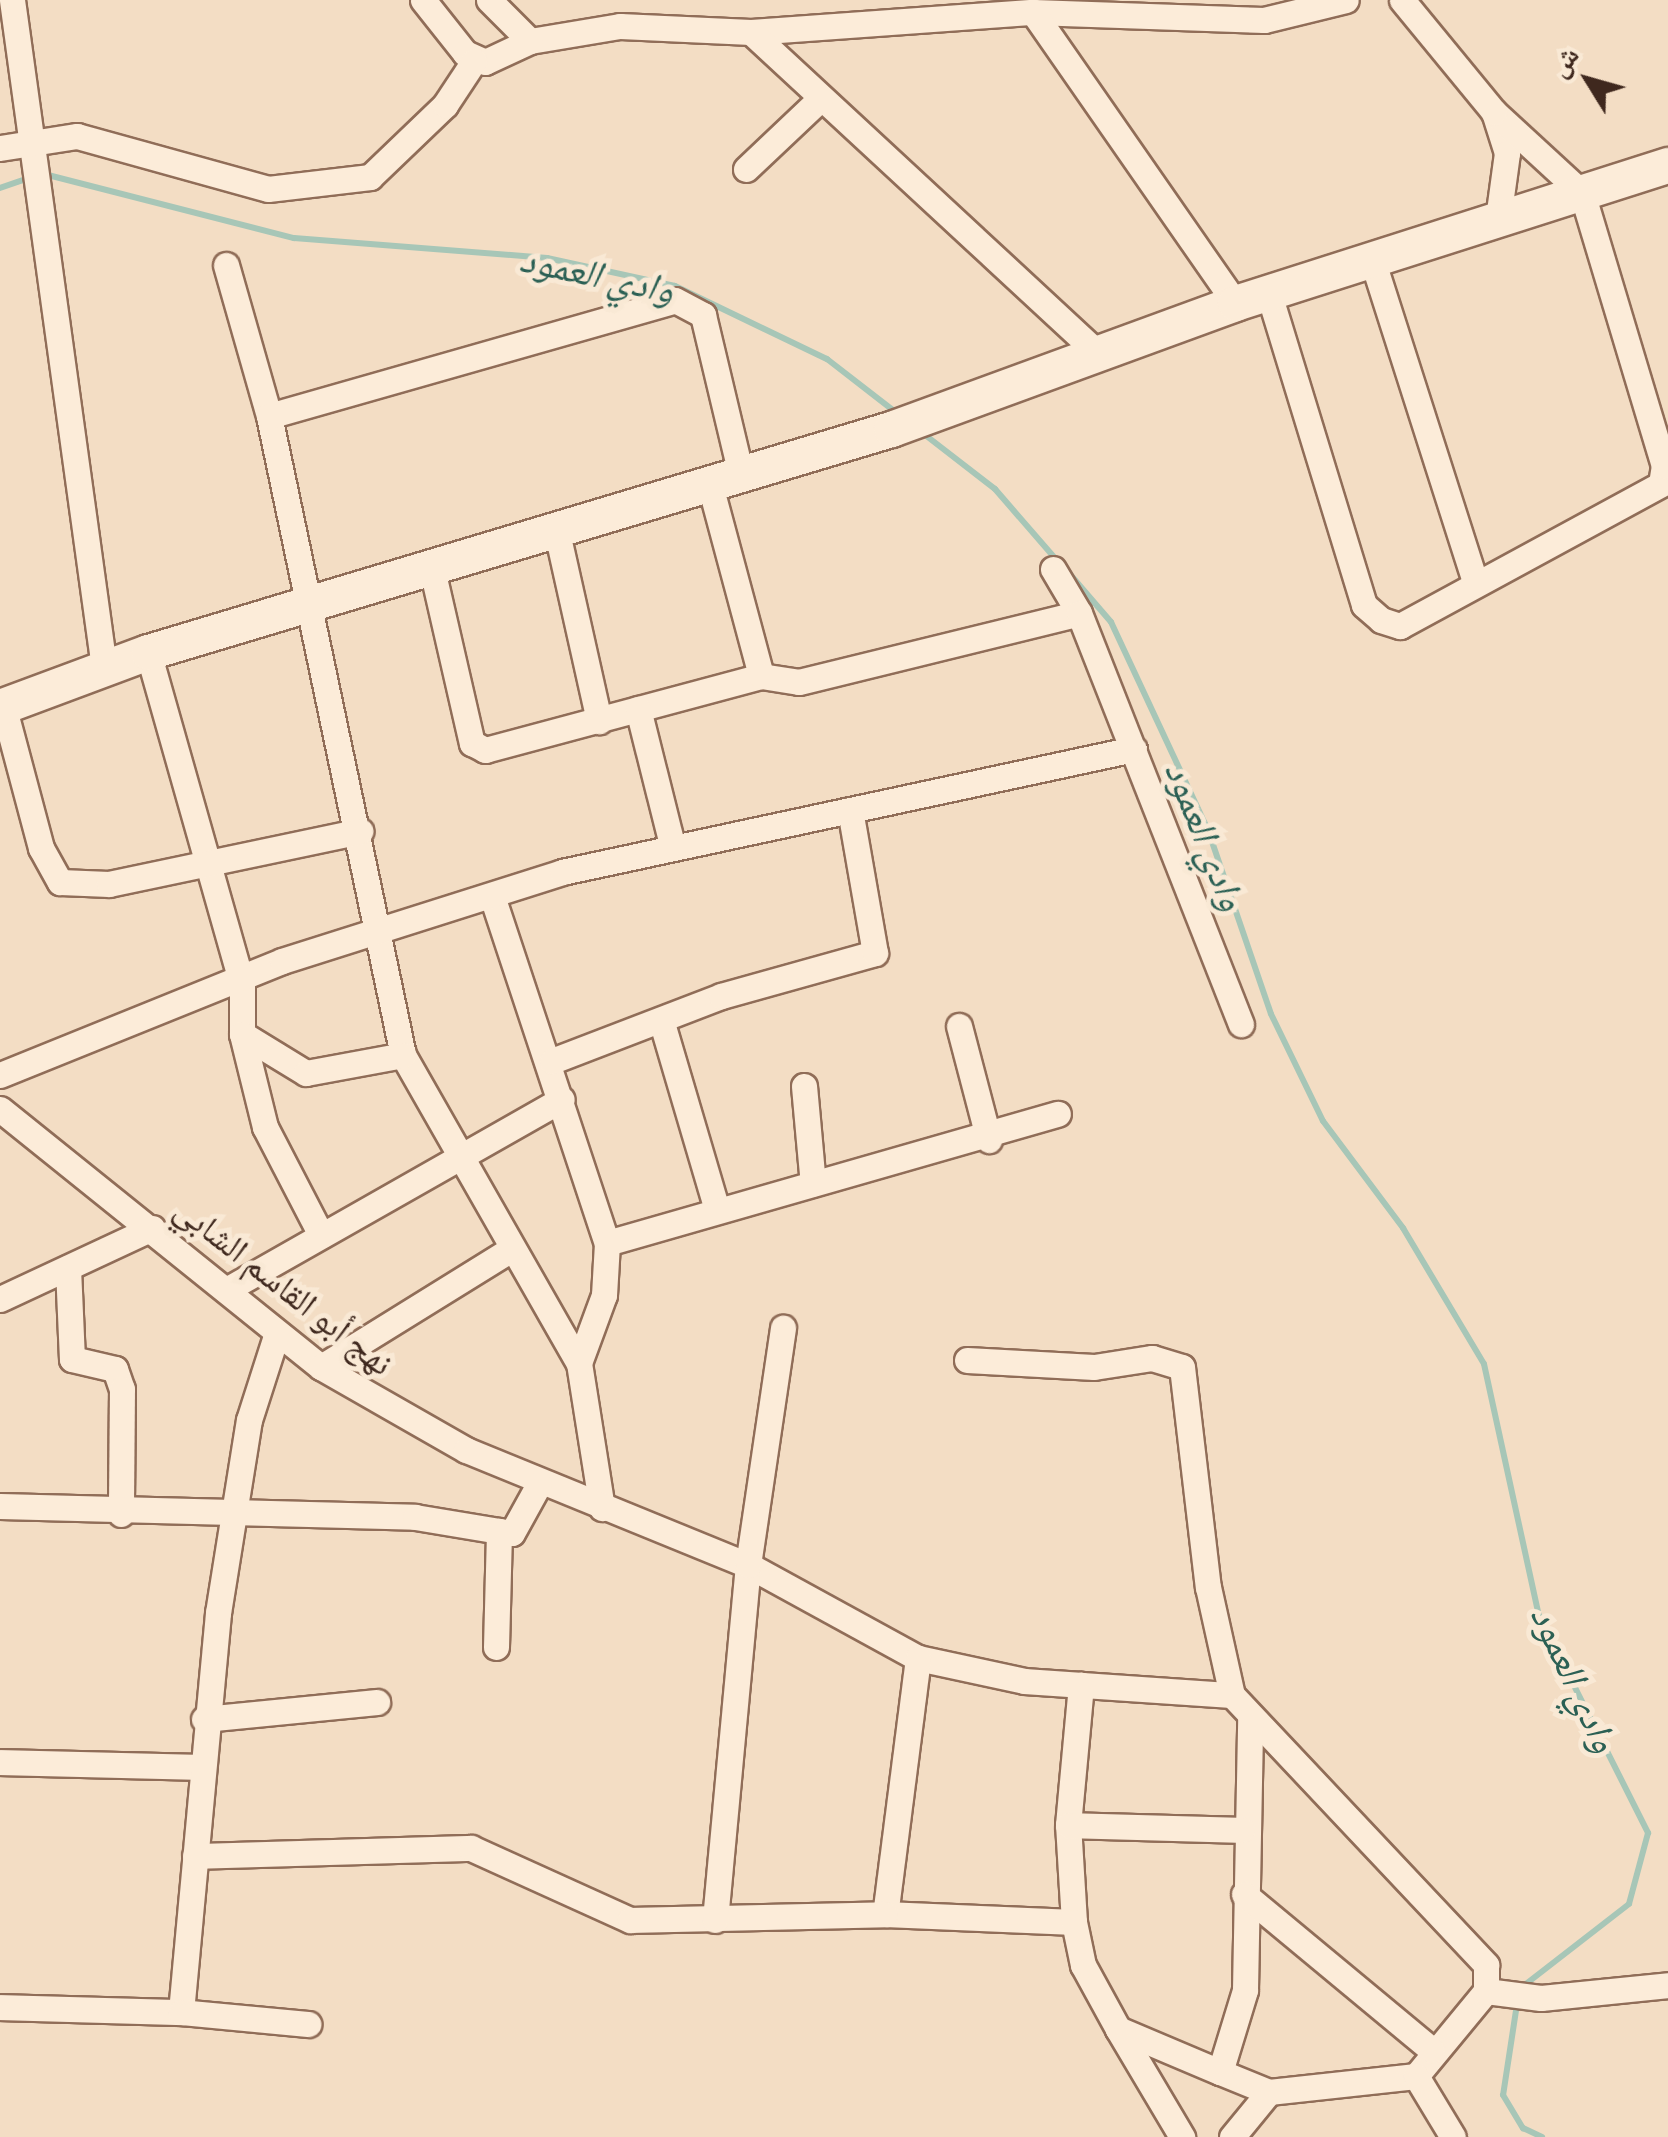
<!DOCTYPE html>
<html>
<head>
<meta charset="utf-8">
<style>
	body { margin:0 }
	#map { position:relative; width:1668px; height:2137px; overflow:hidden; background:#f3ddc4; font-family:"Zilla Slab","Noto Naskh Arabic",serif }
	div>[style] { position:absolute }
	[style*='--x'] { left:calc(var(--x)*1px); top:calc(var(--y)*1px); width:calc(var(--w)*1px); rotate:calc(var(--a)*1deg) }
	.stream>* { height:6px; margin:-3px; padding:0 3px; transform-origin:3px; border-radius:3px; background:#a7c6b7 }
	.roads { filter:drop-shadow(2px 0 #906d58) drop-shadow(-2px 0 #906d58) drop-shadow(0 2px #906d58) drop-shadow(0 -2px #906d58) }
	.street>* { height:25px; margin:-12.5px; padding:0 12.5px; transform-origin:12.5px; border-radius:12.5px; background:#fcecd9 }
	.secondary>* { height:35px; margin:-17.5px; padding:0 17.5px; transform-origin:17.5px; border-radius:17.5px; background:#fcecd9 }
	span { translate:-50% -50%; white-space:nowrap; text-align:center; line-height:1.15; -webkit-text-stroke:10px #f9e9d5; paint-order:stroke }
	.street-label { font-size:35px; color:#3f281e }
	.water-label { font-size:38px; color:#2b6054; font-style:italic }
	.north { position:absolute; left:1538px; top:30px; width:100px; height:100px; -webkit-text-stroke:8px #f9e9d5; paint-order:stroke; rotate:307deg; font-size:28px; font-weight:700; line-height:40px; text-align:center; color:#3f281e }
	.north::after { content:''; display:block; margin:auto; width:35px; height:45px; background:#3f281e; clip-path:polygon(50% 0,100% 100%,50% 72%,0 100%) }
</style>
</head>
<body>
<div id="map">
	<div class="stream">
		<div style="--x:44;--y:174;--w:258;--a:14.4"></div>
		<div style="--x:294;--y:238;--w:254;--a:4.5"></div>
		<div style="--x:547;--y:258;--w:131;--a:12.3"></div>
		<div style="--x:675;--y:286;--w:169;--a:25.7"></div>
		<div style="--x:827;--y:359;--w:90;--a:37.8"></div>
		<div style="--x:0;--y:188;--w:34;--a:-19"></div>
		<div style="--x:920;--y:431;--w:95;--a:37.7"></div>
		<div style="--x:995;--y:489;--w:98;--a:49.1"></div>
		<div style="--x:1068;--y:572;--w:66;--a:49.3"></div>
		<div style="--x:1111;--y:622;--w:230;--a:65"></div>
		<div style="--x:1208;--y:830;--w:194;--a:71.1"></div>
		<div style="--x:1271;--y:1014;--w:119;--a:64.1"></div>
		<div style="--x:1323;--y:1121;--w:134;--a:53.2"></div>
		<div style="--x:1403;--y:1228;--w:158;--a:59.2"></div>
		<div style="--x:1484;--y:1364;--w:258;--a:77.7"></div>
		<div style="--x:1539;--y:1616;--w:243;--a:63.3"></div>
		<div style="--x:1648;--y:1833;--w:73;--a:105"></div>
		<div style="--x:1629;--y:1904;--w:135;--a:142.2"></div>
		<div style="--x:1517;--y:2004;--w:92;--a:98.7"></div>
		<div style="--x:1503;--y:2095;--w:39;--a:59"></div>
		<div style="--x:1523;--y:2128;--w:21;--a:25"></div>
	</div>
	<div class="roads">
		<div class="street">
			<div style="--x:12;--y:0;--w:673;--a:82.15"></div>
			<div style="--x:423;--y:0;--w:68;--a:51.6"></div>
			<div style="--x:465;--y:53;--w:22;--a:24"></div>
			<div style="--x:485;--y:62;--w:50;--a:-25"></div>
			<div style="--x:530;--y:41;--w:91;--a:-9.5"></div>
			<div style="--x:620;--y:26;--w:131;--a:2.6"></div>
			<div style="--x:751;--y:32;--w:283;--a:-4.1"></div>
			<div style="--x:1033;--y:12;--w:231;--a:2"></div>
			<div style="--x:1264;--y:20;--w:84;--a:-13.7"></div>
			<div style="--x:489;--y:0;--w:58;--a:45"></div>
			<div style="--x:1033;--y:12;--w:354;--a:55.2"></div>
			<div style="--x:751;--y:32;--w:477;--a:42.8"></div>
			<div style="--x:1494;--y:112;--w:43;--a:72.4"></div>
			<div style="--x:1507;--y:153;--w:67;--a:97.8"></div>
			<div style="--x:0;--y:148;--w:78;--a:-8.9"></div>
			<div style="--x:77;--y:136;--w:198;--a:15.5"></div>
			<div style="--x:268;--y:189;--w:103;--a:-6.7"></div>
			<div style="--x:370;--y:177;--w:104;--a:-43.8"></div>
			<div style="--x:445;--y:105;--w:53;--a:-56.6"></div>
			<div style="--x:746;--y:169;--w:102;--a:-43.4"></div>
			<div style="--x:1373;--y:262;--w:335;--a:72.3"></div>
			<div style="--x:226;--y:265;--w:157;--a:74.1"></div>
			<div style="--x:269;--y:416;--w:653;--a:78.16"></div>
			<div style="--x:403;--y:1055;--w:355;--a:60.3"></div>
			<div style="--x:579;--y:1363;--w:147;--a:81"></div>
			<div style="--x:1269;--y:294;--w:325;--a:73"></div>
			<div style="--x:1364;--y:605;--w:23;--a:41"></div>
			<div style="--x:1381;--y:620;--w:20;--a:18"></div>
			<div style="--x:1400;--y:626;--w:297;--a:-28.5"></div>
			<div style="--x:1661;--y:484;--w:18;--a:-81"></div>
			<div style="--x:1664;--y:466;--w:285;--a:-106.7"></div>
			<div style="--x:1582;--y:193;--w:120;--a:-137.4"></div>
			<div style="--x:1494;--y:112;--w:145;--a:-129.4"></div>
			<div style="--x:269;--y:416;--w:422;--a:-15.9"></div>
			<div style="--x:675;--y:300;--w:32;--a:28"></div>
			<div style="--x:703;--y:315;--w:164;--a:76.6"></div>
			<div style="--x:710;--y:485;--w:198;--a:75"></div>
			<div style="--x:556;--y:528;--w:198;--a:77.4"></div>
			<div style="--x:432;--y:569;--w:179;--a:77.1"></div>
			<div style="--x:472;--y:743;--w:15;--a:28"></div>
			<div style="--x:485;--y:750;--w:286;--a:-15"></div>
			<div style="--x:761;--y:676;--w:38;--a:9"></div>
			<div style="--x:799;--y:682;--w:288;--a:-13.8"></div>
			<div style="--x:1053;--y:569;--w:51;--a:59.4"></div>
			<div style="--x:1079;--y:613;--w:442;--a:68.5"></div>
			<div style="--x:148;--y:652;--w:345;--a:74.2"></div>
			<div style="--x:242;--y:984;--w:50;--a:90"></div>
			<div style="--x:242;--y:1034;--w:96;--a:76.1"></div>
			<div style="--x:265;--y:1127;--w:122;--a:62.6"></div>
			<div style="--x:3;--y:705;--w:148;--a:75.1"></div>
			<div style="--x:41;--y:848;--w:39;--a:61"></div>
			<div style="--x:60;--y:882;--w:49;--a:2.3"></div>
			<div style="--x:109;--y:884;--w:257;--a:-11.9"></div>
			<div style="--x:638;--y:709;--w:143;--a:75.9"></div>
			<div style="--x:492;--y:896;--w:366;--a:71.7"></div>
			<div style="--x:607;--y:1243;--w:52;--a:93.3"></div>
			<div style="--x:604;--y:1295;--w:72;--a:110.2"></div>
			<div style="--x:662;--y:1023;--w:195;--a:73.6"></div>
			<div style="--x:959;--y:1026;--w:118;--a:75.3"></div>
			<div style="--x:242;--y:1034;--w:75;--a:31.4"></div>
			<div style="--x:306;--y:1073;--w:99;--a:-10.5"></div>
			<div style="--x:552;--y:1061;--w:181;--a:-21"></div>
			<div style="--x:721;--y:996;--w:160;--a:-15.6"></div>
			<div style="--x:875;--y:953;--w:145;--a:-99.9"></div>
			<div style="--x:0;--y:1075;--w:304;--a:-22"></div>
			<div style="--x:282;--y:961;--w:294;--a:-17.6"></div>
			<div style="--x:562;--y:872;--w:585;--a:-12.14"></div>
			<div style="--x:804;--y:1086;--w:98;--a:84.8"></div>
			<div style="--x:0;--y:1109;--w:412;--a:38.8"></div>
			<div style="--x:321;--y:1367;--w:167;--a:29.8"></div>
			<div style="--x:466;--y:1450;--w:305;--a:22.2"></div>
			<div style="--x:748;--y:1565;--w:194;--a:28.7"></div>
			<div style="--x:918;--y:1658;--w:108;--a:12.2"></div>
			<div style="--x:1024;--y:1681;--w:208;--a:3.9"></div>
			<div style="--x:1232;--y:1695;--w:371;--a:46.7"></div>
			<div style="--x:1486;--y:1965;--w:26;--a:90"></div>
			<div style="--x:1486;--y:1991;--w:110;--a:129.5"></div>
			<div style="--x:1416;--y:2076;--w:148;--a:173.8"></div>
			<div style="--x:1269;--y:2092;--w:53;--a:-157.8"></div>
			<div style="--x:1220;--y:2072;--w:86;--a:-73"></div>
			<div style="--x:1245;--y:1990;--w:272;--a:-88.9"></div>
			<div style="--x:607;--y:1243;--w:469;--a:-16"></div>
			<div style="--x:68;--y:1268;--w:91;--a:87.5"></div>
			<div style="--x:72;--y:1359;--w:44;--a:13.1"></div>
			<div style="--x:115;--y:1369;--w:21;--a:71"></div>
			<div style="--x:122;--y:1389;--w:125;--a:90.5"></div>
			<div style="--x:226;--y:1290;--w:386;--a:-29.6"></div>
			<div style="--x:0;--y:1299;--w:168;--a:-25"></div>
			<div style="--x:967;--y:1360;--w:127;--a:3.2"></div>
			<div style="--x:1094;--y:1367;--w:59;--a:-8.8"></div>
			<div style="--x:1152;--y:1358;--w:31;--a:17"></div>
			<div style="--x:1182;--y:1367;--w:222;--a:83.3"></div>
			<div style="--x:1208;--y:1587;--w:111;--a:77.5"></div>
			<div style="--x:321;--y:1367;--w:220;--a:-31.8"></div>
			<div style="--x:0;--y:1506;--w:415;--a:1.5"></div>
			<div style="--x:415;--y:1517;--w:98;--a:9.4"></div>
			<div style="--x:512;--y:1533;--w:56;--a:-61.1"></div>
			<div style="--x:496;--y:1647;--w:116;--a:-88.5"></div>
			<div style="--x:918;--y:1658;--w:258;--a:97.3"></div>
			<div style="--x:885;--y:1914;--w:189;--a:2.4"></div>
			<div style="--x:1074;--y:1922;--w:97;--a:-93.5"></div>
			<div style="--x:1068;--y:1825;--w:141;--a:-84.7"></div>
			<div style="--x:204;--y:1719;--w:174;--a:-5.6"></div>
			<div style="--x:0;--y:1762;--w:201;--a:1.4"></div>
			<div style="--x:1068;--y:1825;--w:174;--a:1.6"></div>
			<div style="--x:195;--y:1856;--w:276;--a:-1.7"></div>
			<div style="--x:471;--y:1848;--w:175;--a:24.4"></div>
			<div style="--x:630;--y:1920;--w:255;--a:-1.3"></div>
			<div style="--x:1244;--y:1894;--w:244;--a:39.7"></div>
			<div style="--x:715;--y:1920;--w:357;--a:-84.7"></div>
			<div style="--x:748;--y:1565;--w:240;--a:-81.6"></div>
			<div style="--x:1074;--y:1922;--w:44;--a:78.2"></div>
			<div style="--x:1083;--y:1965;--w:73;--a:61.3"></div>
			<div style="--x:1118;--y:2029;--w:111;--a:22.9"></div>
			<div style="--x:1486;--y:1991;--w:55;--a:7.3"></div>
			<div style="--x:1541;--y:1998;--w:128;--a:-5.8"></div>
			<div style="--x:0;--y:2007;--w:181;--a:1.6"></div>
			<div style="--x:181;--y:2012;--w:401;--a:-84.7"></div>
			<div style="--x:218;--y:1613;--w:195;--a:-80.9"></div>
			<div style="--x:249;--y:1420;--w:91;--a:-72.2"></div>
			<div style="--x:181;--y:2012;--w:128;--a:5.4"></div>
			<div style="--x:1118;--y:2029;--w:126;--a:59.3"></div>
			<div style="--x:1416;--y:2076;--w:71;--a:58.8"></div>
			<div style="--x:1232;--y:2137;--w:58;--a:-50.6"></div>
		</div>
		<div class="secondary">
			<div style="--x:0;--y:707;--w:158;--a:-20.4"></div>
			<div style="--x:148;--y:652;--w:776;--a:-16.71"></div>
			<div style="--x:891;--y:429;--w:366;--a:-20.1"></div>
			<div style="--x:1235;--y:303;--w:454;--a:-17.7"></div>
		</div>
	</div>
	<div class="street-label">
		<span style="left:284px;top:1286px;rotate:38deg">نهج أبو القاسم الشابي</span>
	</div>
	<div class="water-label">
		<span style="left:597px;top:275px;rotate:12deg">وادي العمود</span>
		<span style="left:1205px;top:836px;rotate:68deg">وادي العمود</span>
		<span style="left:1574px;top:1679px;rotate:65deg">وادي العمود</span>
	</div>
	<div class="north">ش</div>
</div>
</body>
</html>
